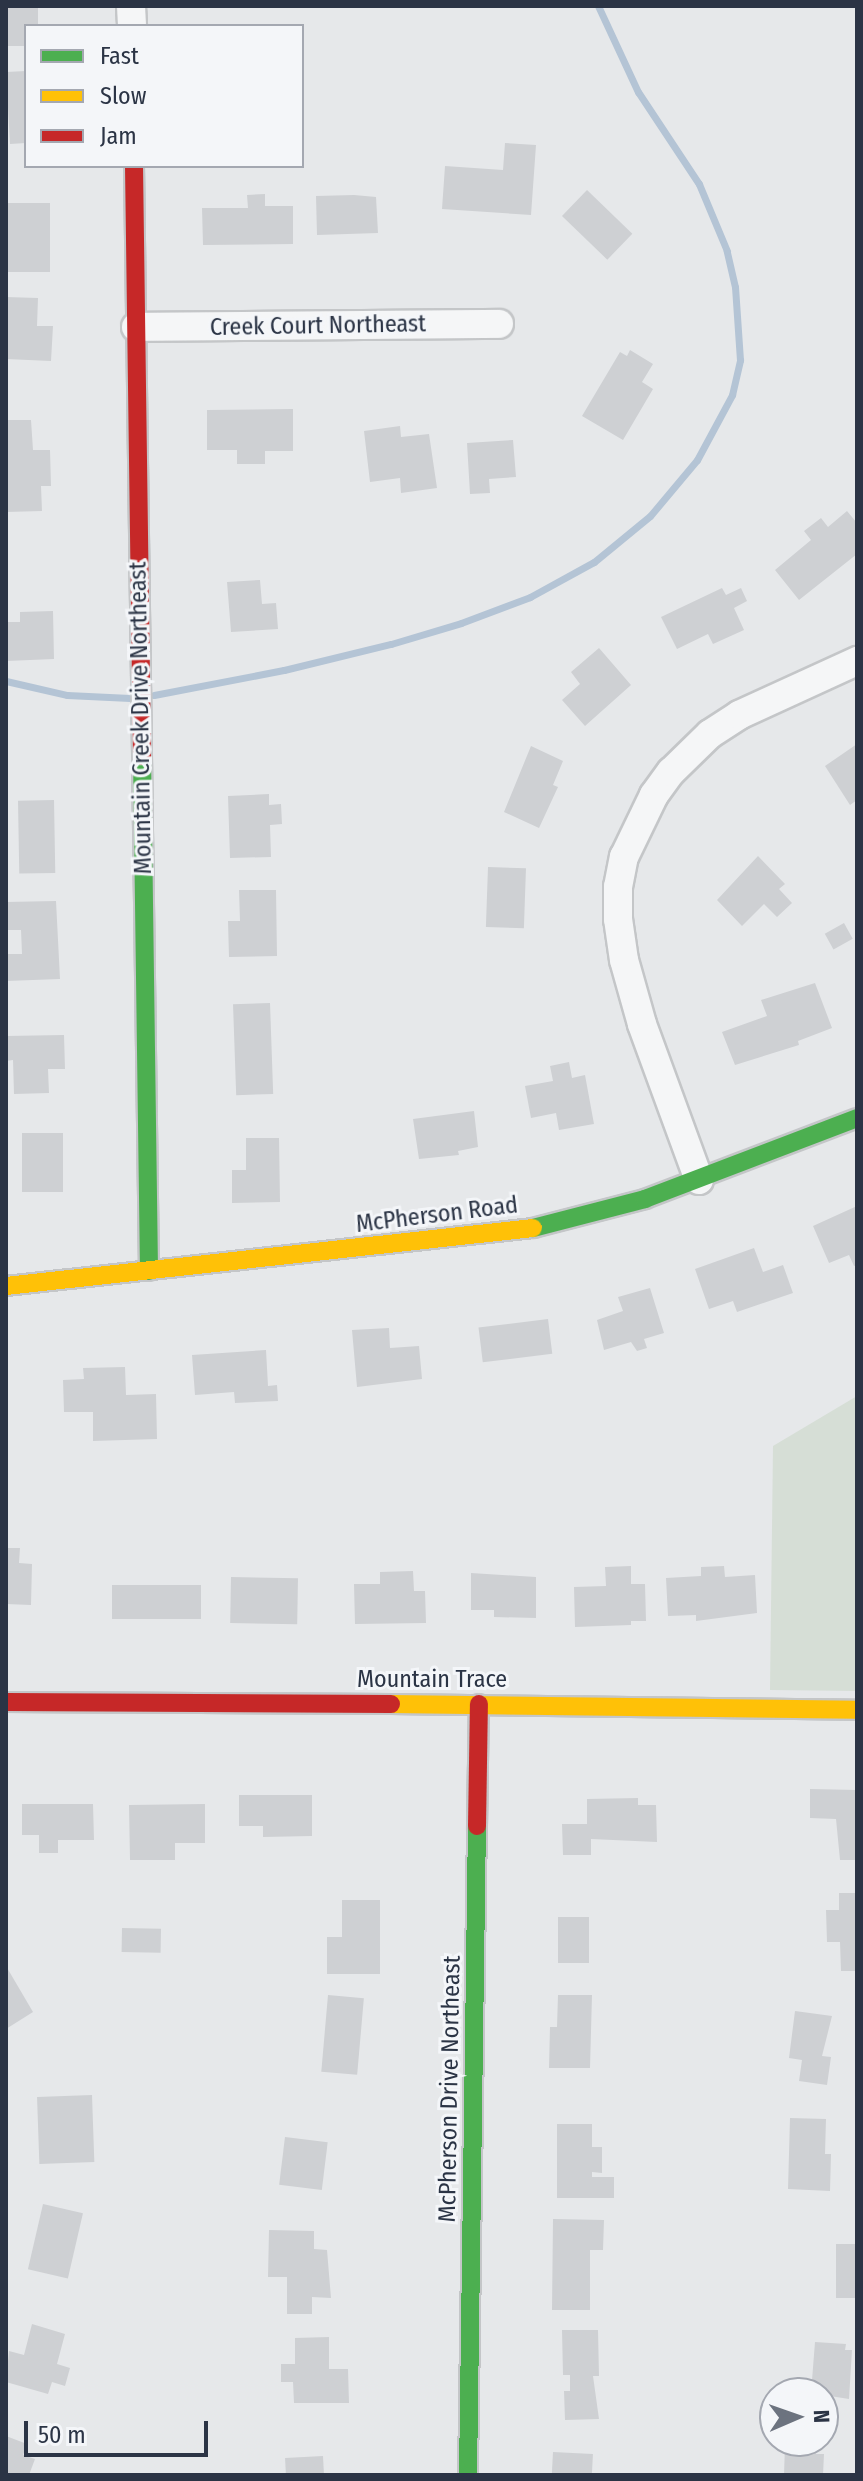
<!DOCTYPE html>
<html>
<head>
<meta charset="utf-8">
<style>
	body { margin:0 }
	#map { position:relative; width:863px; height:2481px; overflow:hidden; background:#e6e8ea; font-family:"Fira Sans Condensed",sans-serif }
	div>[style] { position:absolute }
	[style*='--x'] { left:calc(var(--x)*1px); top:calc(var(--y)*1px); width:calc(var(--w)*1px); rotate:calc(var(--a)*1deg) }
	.green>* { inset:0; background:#d6ded6 }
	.stream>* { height:7px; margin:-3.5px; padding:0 3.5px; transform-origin:3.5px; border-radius:3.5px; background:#b4c4d5 }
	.building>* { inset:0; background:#ced0d3; transform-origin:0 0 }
	.roads { filter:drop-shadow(2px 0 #c4c6c8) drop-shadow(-2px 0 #c4c6c8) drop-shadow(0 2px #c4c6c8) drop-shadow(0 -2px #c4c6c8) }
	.street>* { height:28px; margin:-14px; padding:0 14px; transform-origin:14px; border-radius:14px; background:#f5f6f7 }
	.fast>* { height:18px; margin:-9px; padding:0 9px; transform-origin:9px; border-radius:9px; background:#4caf50 }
	.slow>* { height:18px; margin:-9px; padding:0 9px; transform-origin:9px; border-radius:9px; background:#ffc107 }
	.jam>* { height:18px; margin:-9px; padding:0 9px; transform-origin:9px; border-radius:9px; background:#c62828 }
	span { translate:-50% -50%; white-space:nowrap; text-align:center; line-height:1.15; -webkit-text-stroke:6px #f4f6f9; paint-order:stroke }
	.street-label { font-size:24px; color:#2b3445 }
	.frame { position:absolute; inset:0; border:8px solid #2b3445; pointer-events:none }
	.legend { position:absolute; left:24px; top:24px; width:280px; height:144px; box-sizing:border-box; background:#f4f6f9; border:2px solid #a4a8b1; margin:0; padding:10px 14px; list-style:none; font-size:24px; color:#2b3445 }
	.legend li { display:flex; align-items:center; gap:16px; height:40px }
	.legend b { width:40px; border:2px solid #a4a8b1 }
	.north { position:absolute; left:759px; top:2377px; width:80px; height:80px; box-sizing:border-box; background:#f4f6f9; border:2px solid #a4a8b1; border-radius:50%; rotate:88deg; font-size:22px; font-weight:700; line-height:32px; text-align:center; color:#2b3445 }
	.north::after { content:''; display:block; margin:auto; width:28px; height:36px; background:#6c737f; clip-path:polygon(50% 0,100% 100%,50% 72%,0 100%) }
	.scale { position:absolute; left:24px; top:2421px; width:184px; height:36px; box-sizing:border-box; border:4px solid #2b3445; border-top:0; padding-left:10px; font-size:24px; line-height:28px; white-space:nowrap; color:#2b3445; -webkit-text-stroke:6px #f4f6f9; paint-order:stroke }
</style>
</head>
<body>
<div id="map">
	<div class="green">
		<div style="clip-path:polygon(857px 1396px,857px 1691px,770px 1690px,773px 1446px)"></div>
	</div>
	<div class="stream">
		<div style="--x:6;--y:681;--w:63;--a:12.9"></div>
		<div style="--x:67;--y:695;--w:63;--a:2.7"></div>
		<div style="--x:154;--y:695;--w:132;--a:-10.9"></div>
		<div style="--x:284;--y:670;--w:110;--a:-13.7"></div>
		<div style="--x:391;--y:644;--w:73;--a:-16.7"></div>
		<div style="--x:461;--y:623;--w:74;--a:-20.6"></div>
		<div style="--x:530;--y:597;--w:73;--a:-28.7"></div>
		<div style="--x:594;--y:562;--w:72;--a:-39.4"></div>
		<div style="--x:650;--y:516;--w:73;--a:-50"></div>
		<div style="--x:697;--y:460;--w:74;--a:-61.7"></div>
		<div style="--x:732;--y:395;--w:36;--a:-77"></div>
		<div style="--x:740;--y:360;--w:73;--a:-93.9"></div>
		<div style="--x:735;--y:287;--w:37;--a:-103"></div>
		<div style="--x:727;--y:251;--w:73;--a:-112.7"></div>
		<div style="--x:699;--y:184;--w:110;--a:-123.5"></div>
		<div style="--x:638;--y:92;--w:95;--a:-114.9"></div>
	</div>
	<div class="building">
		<div style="clip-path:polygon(6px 6px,38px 6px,38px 26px,26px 26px,26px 46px,6px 46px)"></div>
		<div style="clip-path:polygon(26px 71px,26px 143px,10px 144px,6px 72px)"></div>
		<div style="clip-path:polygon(505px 143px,536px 145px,531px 215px,442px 209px,445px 166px,503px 170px)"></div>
		<div style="left:587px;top:190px;width:63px;height:36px;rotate:44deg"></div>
		<div style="clip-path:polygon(265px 194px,265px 206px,293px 206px,293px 244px,203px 245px,202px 208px,248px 208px,247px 195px)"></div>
		<div style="clip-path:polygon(354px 195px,376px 197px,378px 233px,317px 235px,316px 196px)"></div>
		<div style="left:8px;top:203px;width:42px;height:69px"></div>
		<div style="clip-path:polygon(6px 297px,38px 298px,37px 326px,53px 326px,51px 361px,6px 359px)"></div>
		<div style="clip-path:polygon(630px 350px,653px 364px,642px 382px,653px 389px,623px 440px,582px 416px,620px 352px,627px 356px)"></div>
		<div style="clip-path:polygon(293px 409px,293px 451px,265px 451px,265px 464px,237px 464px,237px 450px,207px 450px,207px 410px)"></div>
		<div style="clip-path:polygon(6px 420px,31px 420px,33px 450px,50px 450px,51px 486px,41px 486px,42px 511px,6px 512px)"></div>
		<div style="clip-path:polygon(400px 426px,401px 437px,429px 434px,437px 488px,401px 493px,400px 478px,370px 482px,364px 431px)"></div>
		<div style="clip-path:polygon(513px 440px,516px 477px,489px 479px,490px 493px,470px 494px,467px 443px)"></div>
		<div style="clip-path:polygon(847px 511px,857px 523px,857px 554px,799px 600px,775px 570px,811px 540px,804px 531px,821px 518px,828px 527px)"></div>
		<div style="clip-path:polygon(260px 580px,262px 604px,276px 603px,278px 629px,231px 632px,227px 582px)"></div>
		<div style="clip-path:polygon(722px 588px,726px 595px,741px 588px,747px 601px,734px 608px,744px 630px,713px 644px,708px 634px,677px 649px,661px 617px)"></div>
		<div style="clip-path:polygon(53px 611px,54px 659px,6px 661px,6px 622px,20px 622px,20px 612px)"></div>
		<div style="clip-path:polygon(599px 648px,631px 685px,585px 726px,562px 700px,580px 684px,571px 672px)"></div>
		<div style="clip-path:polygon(857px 744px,857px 800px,850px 805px,825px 766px)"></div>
		<div style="clip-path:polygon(531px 746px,563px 761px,553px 785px,558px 787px,539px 828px,504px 812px)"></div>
		<div style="clip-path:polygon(269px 794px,269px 805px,281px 804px,282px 824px,270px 825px,271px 857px,230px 858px,228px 796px)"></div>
		<div style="left:54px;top:800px;width:73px;height:36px;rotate:89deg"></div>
		<div style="clip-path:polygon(758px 856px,785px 884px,779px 889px,792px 903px,777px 917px,764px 904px,742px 926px,717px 900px)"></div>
		<div style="left:488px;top:867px;width:38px;height:60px;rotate:2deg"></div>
		<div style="clip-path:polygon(239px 890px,276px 890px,277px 956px,229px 957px,228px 921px,240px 921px)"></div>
		<div style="clip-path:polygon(56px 901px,60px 979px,6px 981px,6px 954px,22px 954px,21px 930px,6px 930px,6px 902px)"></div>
		<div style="left:844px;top:923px;width:18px;height:22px;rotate:61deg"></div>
		<div style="clip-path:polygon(815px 983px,832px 1028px,798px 1041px,799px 1045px,735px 1065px,722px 1032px,767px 1016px,761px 1000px)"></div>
		<div style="left:270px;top:1003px;width:91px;height:37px;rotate:88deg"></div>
		<div style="clip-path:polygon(64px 1035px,65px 1069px,48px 1069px,49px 1093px,14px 1094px,13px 1060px,6px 1061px,6px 1036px)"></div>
		<div style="clip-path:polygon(569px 1062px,572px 1078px,585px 1075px,594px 1124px,559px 1130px,556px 1113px,531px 1118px,525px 1086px,553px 1081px,550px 1066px)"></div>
		<div style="clip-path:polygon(474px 1111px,478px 1147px,458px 1151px,459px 1155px,419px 1159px,413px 1119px)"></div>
		<div style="left:22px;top:1133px;width:41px;height:59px"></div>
		<div style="clip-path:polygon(246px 1138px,279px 1138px,280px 1202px,232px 1203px,232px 1170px,246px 1170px)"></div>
		<div style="clip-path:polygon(857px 1206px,857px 1265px,854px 1266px,849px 1255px,829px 1263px,813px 1226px)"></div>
		<div style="clip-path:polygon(754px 1248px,763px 1272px,783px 1265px,793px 1293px,737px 1312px,733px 1301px,709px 1309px,695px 1269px)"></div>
		<div style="clip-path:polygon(650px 1288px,664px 1333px,644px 1339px,647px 1348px,637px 1351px,631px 1342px,604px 1350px,597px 1320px,623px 1311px,618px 1297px)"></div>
		<div style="left:548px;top:1319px;width:35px;height:70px;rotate:83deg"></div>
		<div style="clip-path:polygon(389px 1328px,390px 1348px,419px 1346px,422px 1379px,357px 1387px,352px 1330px)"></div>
		<div style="clip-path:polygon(266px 1350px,268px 1386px,277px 1385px,278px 1401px,235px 1403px,234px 1392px,195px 1395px,192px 1355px)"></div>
		<div style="clip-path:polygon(125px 1367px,126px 1395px,156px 1394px,157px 1439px,93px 1441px,93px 1412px,64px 1412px,63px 1380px,84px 1379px,83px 1368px)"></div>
		<div style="clip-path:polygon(6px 1548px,20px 1548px,19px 1563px,32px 1564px,31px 1605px,6px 1604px)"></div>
		<div style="clip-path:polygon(631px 1566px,631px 1584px,645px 1584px,646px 1621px,631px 1621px,631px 1625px,575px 1627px,574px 1587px,606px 1586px,605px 1567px)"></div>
		<div style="clip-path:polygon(724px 1566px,725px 1577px,755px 1575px,757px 1613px,696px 1621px,696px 1615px,668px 1616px,666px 1578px,701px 1576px,701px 1567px)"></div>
		<div style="clip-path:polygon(413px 1571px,414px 1591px,425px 1591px,426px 1623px,355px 1624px,354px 1584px,380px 1584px,380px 1572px)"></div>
		<div style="clip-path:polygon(471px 1573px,536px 1577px,536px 1618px,494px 1617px,494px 1610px,471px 1610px)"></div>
		<div style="left:231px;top:1577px;width:67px;height:46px;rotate:1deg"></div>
		<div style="left:201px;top:1585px;width:34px;height:89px;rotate:90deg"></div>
		<div style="clip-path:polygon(810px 1789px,857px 1790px,857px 1860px,840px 1860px,836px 1819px,810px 1818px)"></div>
		<div style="clip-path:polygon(239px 1795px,312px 1795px,312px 1836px,263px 1837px,263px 1826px,239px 1826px)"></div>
		<div style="clip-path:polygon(638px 1798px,638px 1805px,656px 1805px,657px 1842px,591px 1839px,591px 1855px,563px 1855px,562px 1824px,587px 1824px,587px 1799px)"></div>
		<div style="clip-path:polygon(22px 1804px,93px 1804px,94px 1840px,58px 1840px,58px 1853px,39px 1853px,39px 1835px,22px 1835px)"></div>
		<div style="clip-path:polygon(205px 1804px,205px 1843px,175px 1843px,175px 1860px,130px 1860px,129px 1805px)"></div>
		<div style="clip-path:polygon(839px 1893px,857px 1893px,857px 1971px,841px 1971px,840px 1942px,827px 1942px,826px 1910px,839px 1910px)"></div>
		<div style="clip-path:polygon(342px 1900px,380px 1900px,380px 1974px,327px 1974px,327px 1937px,342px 1937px)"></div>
		<div style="left:558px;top:1917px;width:31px;height:46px"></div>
		<div style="left:122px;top:1928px;width:39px;height:24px;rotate:1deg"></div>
		<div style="clip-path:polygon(6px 1966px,33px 2012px,6px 2029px)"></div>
		<div style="left:328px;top:1995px;width:36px;height:77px;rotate:5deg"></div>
		<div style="clip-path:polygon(558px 1995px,592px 1995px,590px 2068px,549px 2068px,550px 2027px,557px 2027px)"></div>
		<div style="clip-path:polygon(795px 2011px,832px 2016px,822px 2056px,831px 2057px,827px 2085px,799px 2081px,802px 2060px,789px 2058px)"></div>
		<div style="left:92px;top:2095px;width:67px;height:55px;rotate:88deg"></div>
		<div style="clip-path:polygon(790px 2118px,826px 2119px,825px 2154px,831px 2154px,830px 2191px,788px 2189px)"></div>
		<div style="clip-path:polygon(557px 2124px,592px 2124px,592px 2147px,602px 2147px,602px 2173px,592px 2172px,592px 2177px,614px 2177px,614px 2198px,557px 2198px)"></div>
		<div style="left:285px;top:2137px;width:43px;height:48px;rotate:7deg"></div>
		<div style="left:43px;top:2204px;width:41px;height:67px;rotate:13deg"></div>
		<div style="clip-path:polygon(553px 2219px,604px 2220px,603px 2250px,590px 2250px,590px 2310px,552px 2310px)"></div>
		<div style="clip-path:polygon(269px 2230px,314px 2231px,314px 2249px,327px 2250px,331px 2298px,312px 2297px,312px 2314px,287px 2314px,287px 2277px,268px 2277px)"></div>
		<div style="left:836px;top:2244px;width:21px;height:54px"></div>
		<div style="clip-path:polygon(32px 2324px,65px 2334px,57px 2364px,70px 2368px,65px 2386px,52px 2382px,48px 2394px,6px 2382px,9px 2351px,24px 2355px)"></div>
		<div style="clip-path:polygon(562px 2330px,598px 2330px,599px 2376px,593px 2376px,599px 2419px,565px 2420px,564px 2391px,570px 2391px,570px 2375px,563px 2375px)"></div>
		<div style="clip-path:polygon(329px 2337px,329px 2369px,348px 2369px,349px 2403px,294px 2403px,293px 2382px,281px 2382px,281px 2364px,295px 2364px,295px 2338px)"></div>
		<div style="clip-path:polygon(815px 2342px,846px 2344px,845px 2350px,852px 2350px,849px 2399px,811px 2393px)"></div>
		<div style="clip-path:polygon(6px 2436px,27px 2444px,23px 2455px,35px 2459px,29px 2475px,6px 2475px)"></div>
		<div style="clip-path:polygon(785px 2445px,817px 2446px,816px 2454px,824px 2454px,823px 2475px,784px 2475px)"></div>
		<div style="left:553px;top:2452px;width:40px;height:23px;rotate:3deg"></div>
		<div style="left:323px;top:2456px;width:19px;height:38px;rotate:87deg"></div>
	</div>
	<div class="roads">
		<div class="street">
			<div style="--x:131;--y:6;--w:20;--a:87"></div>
			<div style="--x:136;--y:327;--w:363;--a:-0.5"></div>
			<div style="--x:699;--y:1180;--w:166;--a:-110.1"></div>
			<div style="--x:642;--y:1024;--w:66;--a:-105.7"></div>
			<div style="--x:624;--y:960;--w:41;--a:-98.3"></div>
			<div style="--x:618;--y:919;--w:32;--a:-90"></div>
			<div style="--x:618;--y:887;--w:31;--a:-79"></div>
			<div style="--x:624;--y:857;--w:69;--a:-64.2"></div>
			<div style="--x:654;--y:795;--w:29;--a:-54"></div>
			<div style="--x:671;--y:772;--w:54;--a:-44.3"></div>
			<div style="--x:710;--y:734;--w:35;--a:-33"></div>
			<div style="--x:739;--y:715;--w:130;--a:-24.6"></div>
		</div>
		<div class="fast">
			<div style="--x:142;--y:756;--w:515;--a:89.22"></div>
			<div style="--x:533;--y:1228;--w:116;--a:-14.5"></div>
			<div style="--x:645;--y:1199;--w:227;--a:-20.9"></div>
			<div style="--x:468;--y:2475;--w:649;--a:-89.21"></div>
		</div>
		<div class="slow">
			<div style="--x:6;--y:1286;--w:530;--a:-6.28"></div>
			<div style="--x:391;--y:1704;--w:466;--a:0.7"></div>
		</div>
		<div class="jam">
			<div style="--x:134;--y:166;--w:590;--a:89.22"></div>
			<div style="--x:6;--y:1702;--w:385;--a:0.3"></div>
			<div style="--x:477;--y:1826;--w:122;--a:-89.1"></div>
		</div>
	</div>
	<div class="street-label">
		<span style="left:318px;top:326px;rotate:-1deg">Creek Court Northeast</span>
		<span style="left:141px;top:718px;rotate:-91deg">Mountain Creek Drive Northeast</span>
		<span style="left:437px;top:1215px;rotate:-7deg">McPherson Road</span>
		<span style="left:432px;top:1680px">Mountain Trace</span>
		<span style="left:450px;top:2089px;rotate:-89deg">McPherson Drive Northeast</span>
	</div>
	<div class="frame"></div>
	<ul class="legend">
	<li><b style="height:10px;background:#4caf50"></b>Fast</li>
	<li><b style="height:10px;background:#ffc107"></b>Slow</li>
	<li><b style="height:10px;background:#c62828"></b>Jam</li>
	</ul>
	<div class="north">N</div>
	<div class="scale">50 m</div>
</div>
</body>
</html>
